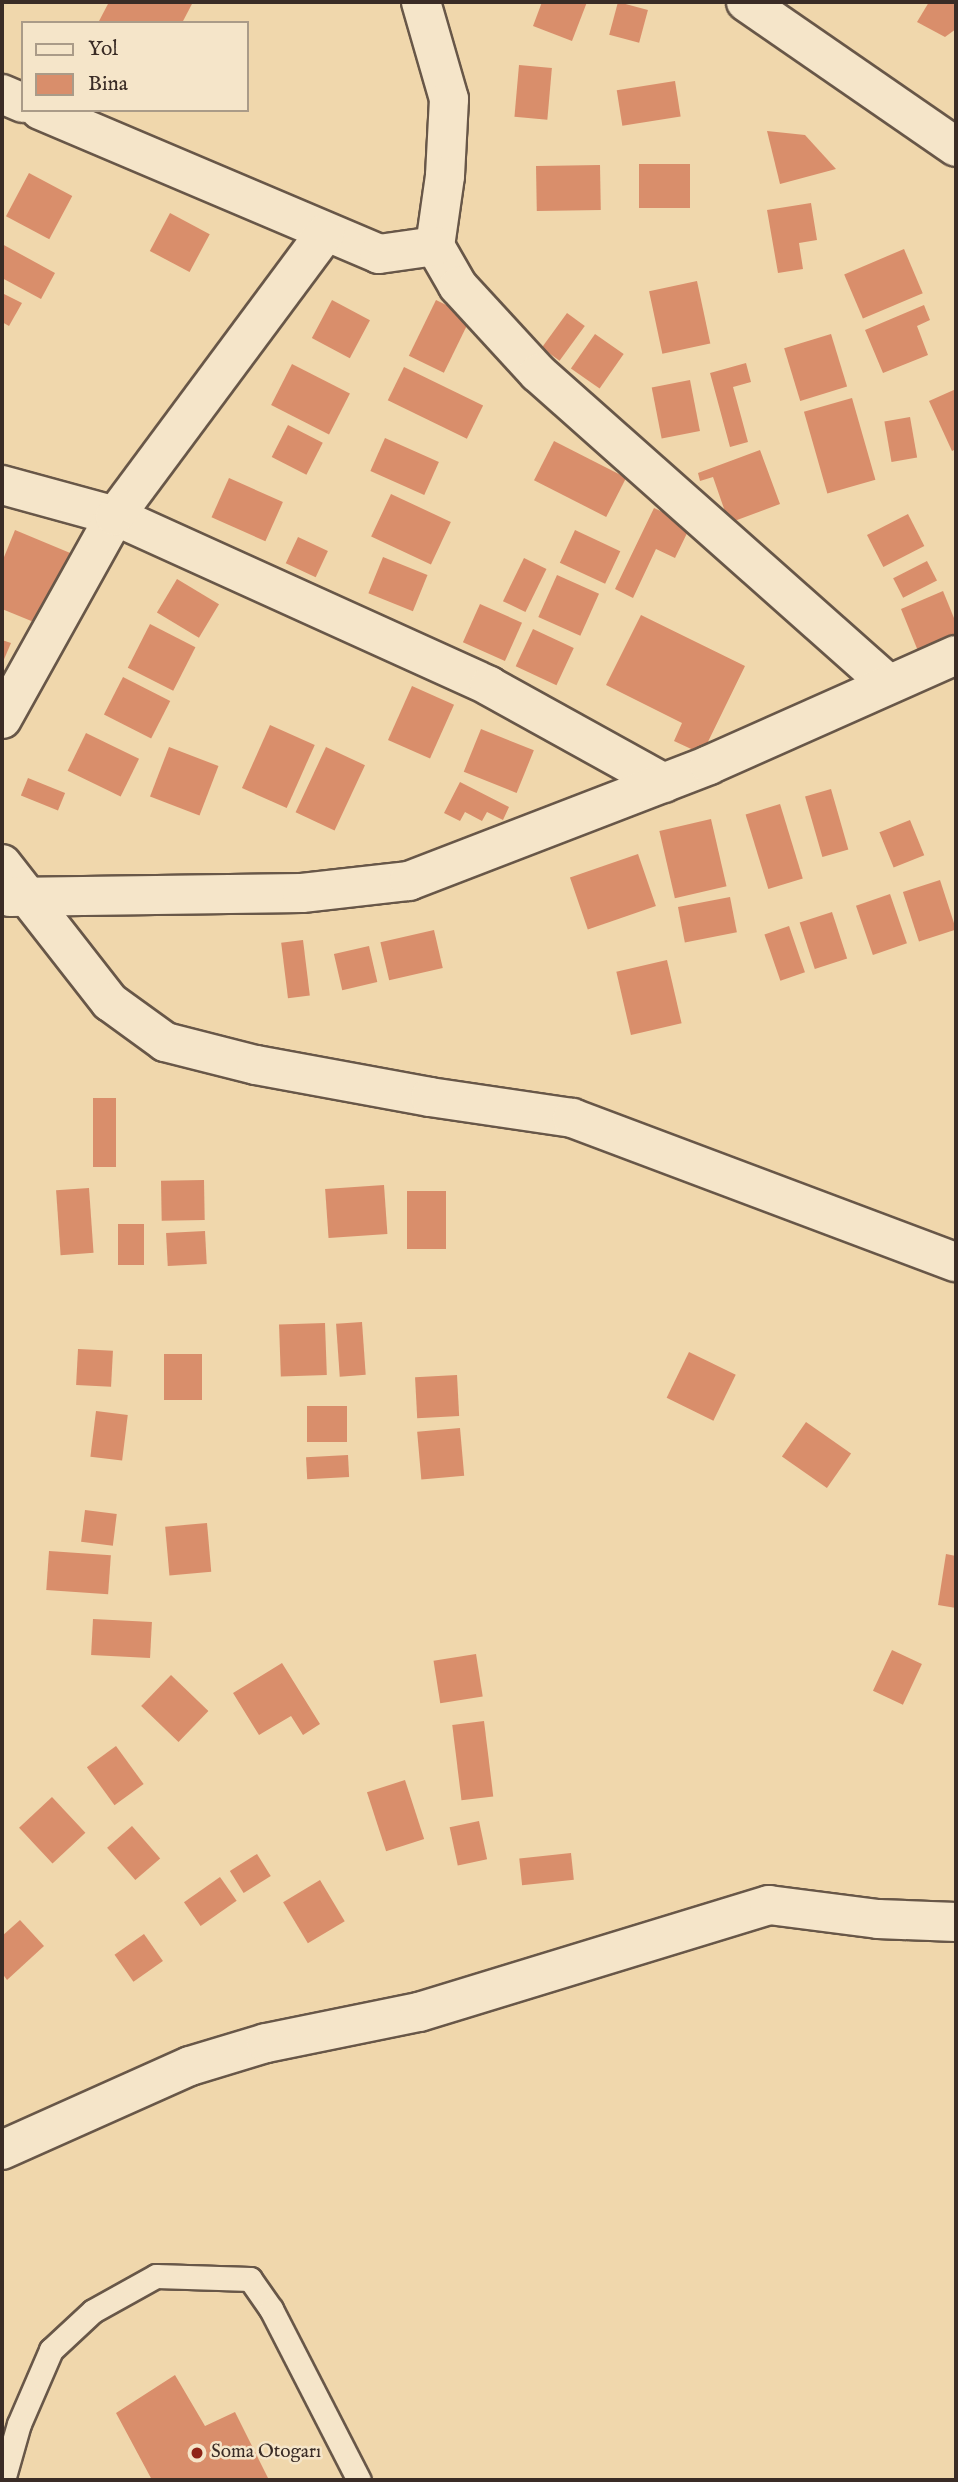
<!DOCTYPE html>
<html>
<head>
<meta charset="utf-8">
<style>
	body { margin:0 }
	#map { position:relative; width:958px; height:2482px; overflow:hidden; background:#f0d7ac; font-family:"IM FELL English",serif }
	div>[style] { position:absolute }
	[style*='--x'] { left:calc(var(--x)*1px); top:calc(var(--y)*1px); width:calc(var(--w)*1px); rotate:calc(var(--a)*1deg) }
	.building>* { inset:0; background:#d98e6b; transform-origin:0 0 }
	.roads { filter:drop-shadow(2px 0 #685748) drop-shadow(-2px 0 #685748) drop-shadow(0 2px #685748) drop-shadow(0 -2px #685748) }
	.lane>* { height:23px; margin:-11.5px; padding:0 11.5px; transform-origin:11.5px; border-radius:11.5px; background:#f5e5c9 }
	.street>* { height:38px; margin:-19px; padding:0 19px; transform-origin:19px; border-radius:19px; background:#f5e5c9 }
	.dots>* { width:19px; height:19px; translate:-50% -50%; box-sizing:border-box; border:4px solid #f5e5c9; border-radius:50% }
	span { translate:-50% -50%; white-space:nowrap; text-align:center; line-height:1.15; -webkit-text-stroke:5px #f5e5c9; paint-order:stroke }
	.poi-label { font-size:19px; color:#3a2c26 }
	.left { translate:0 -50%; text-align:left }
	.frame { position:absolute; inset:0; border:4px solid #3a2c26; pointer-events:none }
	.legend { position:absolute; left:21px; top:21px; width:228px; height:91px; box-sizing:border-box; background:#f5e5c9; border:2px solid #aa9b88; margin:0; padding:9px 12px; list-style:none; font-size:21px; color:#3a2c26 }
	.legend li { display:flex; align-items:center; gap:14px; height:35px }
	.legend b { width:35px; border:2px solid #aa9b88 }
</style>
</head>
<body>
<div id="map">
	<div class="building">
		<div style="clip-path:polygon(109px 2px,193px 2px,182px 23px,98px 23px)"></div>
		<div style="clip-path:polygon(542px 2px,587px 2px,572px 41px,533px 26px)"></div>
		<div style="left:618px;top:2px;width:31px;height:34px;rotate:15deg"></div>
		<div style="clip-path:polygon(929px 2px,956px 2px,956px 29px,945px 37px,917px 22px)"></div>
		<div style="left:519px;top:65px;width:33px;height:52px;rotate:5deg"></div>
		<div style="left:675px;top:81px;width:36px;height:59px;rotate:81deg"></div>
		<div style="clip-path:polygon(767px 131px,805px 135px,836px 169px,780px 184px)"></div>
		<div style="left:690px;top:164px;width:44px;height:51px;rotate:90deg"></div>
		<div style="left:600px;top:165px;width:45px;height:64px;rotate:89deg"></div>
		<div style="left:29px;top:173px;width:49px;height:49px;rotate:28deg"></div>
		<div style="clip-path:polygon(811px 203px,817px 240px,799px 243px,803px 269px,778px 273px,767px 210px)"></div>
		<div style="left:170px;top:213px;width:45px;height:43px;rotate:28deg"></div>
		<div style="clip-path:polygon(2px 244px,55px 273px,41px 299px,2px 278px)"></div>
		<div style="left:904px;top:249px;width:48px;height:65px;rotate:67deg"></div>
		<div style="left:697px;top:281px;width:64px;height:49px;rotate:78deg"></div>
		<div style="clip-path:polygon(2px 293px,22px 303px,9px 326px,2px 322px)"></div>
		<div style="left:332px;top:300px;width:43px;height:43px;rotate:28deg"></div>
		<div style="left:436px;top:300px;width:39px;height:62px;rotate:26deg"></div>
		<div style="clip-path:polygon(924px 305px,930px 320px,917px 326px,928px 355px,883px 373px,865px 330px)"></div>
		<div style="left:567px;top:313px;width:22px;height:43px;rotate:36deg"></div>
		<div style="left:595px;top:334px;width:35px;height:42px;rotate:35deg"></div>
		<div style="left:831px;top:334px;width:55px;height:49px;rotate:73deg"></div>
		<div style="clip-path:polygon(746px 363px,751px 382px,733px 387px,748px 442px,730px 447px,710px 373px)"></div>
		<div style="left:292px;top:364px;width:65px;height:46px;rotate:27deg"></div>
		<div style="left:404px;top:367px;width:88px;height:37px;rotate:26deg"></div>
		<div style="left:690px;top:380px;width:52px;height:39px;rotate:79deg"></div>
		<div style="clip-path:polygon(956px 389px,956px 449px,952px 451px,929px 401px)"></div>
		<div style="left:852px;top:398px;width:85px;height:50px;rotate:74deg"></div>
		<div style="left:910px;top:417px;width:41px;height:26px;rotate:80deg"></div>
		<div style="left:288px;top:425px;width:39px;height:36px;rotate:27deg"></div>
		<div style="left:385px;top:438px;width:59px;height:36px;rotate:24deg"></div>
		<div style="left:554px;top:441px;width:81px;height:44px;rotate:27deg"></div>
		<div style="clip-path:polygon(760px 450px,780px 504px,729px 523px,713px 477px,700px 481px,698px 473px)"></div>
		<div style="left:229px;top:478px;width:59px;height:43px;rotate:24deg"></div>
		<div style="left:391px;top:494px;width:66px;height:47px;rotate:25deg"></div>
		<div style="clip-path:polygon(654px 508px,691px 525px,675px 558px,656px 549px,633px 598px,615px 589px)"></div>
		<div style="left:908px;top:514px;width:36px;height:46px;rotate:63deg"></div>
		<div style="clip-path:polygon(15px 530px,75px 555px,46px 627px,2px 609px,2px 562px)"></div>
		<div style="left:575px;top:530px;width:50px;height:36px;rotate:25deg"></div>
		<div style="left:298px;top:537px;width:33px;height:29px;rotate:25deg"></div>
		<div style="left:383px;top:557px;width:48px;height:39px;rotate:22deg"></div>
		<div style="left:524px;top:558px;width:25px;height:48px;rotate:26deg"></div>
		<div style="left:927px;top:561px;width:22px;height:38px;rotate:63deg"></div>
		<div style="left:557px;top:575px;width:46px;height:46px;rotate:24deg"></div>
		<div style="left:177px;top:579px;width:49px;height:39px;rotate:31deg"></div>
		<div style="clip-path:polygon(943px 591px,956px 623px,956px 635px,918px 651px,901px 609px)"></div>
		<div style="left:480px;top:604px;width:46px;height:42px;rotate:24deg"></div>
		<div style="clip-path:polygon(641px 615px,745px 666px,702px 754px,674px 741px,682px 723px,606px 685px)"></div>
		<div style="left:150px;top:624px;width:51px;height:49px;rotate:27deg"></div>
		<div style="left:533px;top:629px;width:45px;height:41px;rotate:25deg"></div>
		<div style="clip-path:polygon(2px 640px,11px 643px,2px 664px)"></div>
		<div style="left:123px;top:677px;width:53px;height:42px;rotate:27deg"></div>
		<div style="left:412px;top:686px;width:46px;height:59px;rotate:24deg"></div>
		<div style="left:270px;top:725px;width:49px;height:69px;rotate:24deg"></div>
		<div style="left:481px;top:729px;width:57px;height:46px;rotate:22deg"></div>
		<div style="left:86px;top:733px;width:59px;height:42px;rotate:26deg"></div>
		<div style="left:169px;top:747px;width:53px;height:53px;rotate:21deg"></div>
		<div style="left:326px;top:747px;width:43px;height:72px;rotate:25deg"></div>
		<div style="left:28px;top:778px;width:40px;height:19px;rotate:22deg"></div>
		<div style="clip-path:polygon(460px 782px,509px 807px,503px 820px,487px 812px,482px 821px,465px 812px,460px 821px,444px 813px)"></div>
		<div style="left:831px;top:789px;width:63px;height:27px;rotate:74deg"></div>
		<div style="left:780px;top:804px;width:78px;height:36px;rotate:73deg"></div>
		<div style="left:711px;top:819px;width:69px;height:53px;rotate:77deg"></div>
		<div style="left:910px;top:820px;width:38px;height:33px;rotate:68deg"></div>
		<div style="left:638px;top:854px;width:55px;height:72px;rotate:71deg"></div>
		<div style="left:940px;top:880px;width:52px;height:39px;rotate:72deg"></div>
		<div style="left:890px;top:894px;width:52px;height:36px;rotate:71deg"></div>
		<div style="left:730px;top:897px;width:36px;height:53px;rotate:79deg"></div>
		<div style="left:832px;top:912px;width:49px;height:34px;rotate:72deg"></div>
		<div style="left:789px;top:926px;width:49px;height:26px;rotate:71deg"></div>
		<div style="left:434px;top:930px;width:39px;height:55px;rotate:77deg"></div>
		<div style="left:303px;top:940px;width:56px;height:22px;rotate:83deg"></div>
		<div style="left:369px;top:946px;width:37px;height:36px;rotate:77deg"></div>
		<div style="left:667px;top:960px;width:65px;height:52px;rotate:77deg"></div>
		<div style="left:93px;top:1098px;width:23px;height:69px"></div>
		<div style="left:204px;top:1180px;width:40px;height:43px;rotate:89deg"></div>
		<div style="left:384px;top:1185px;width:49px;height:59px;rotate:86deg"></div>
		<div style="left:89px;top:1188px;width:65px;height:33px;rotate:86deg"></div>
		<div style="left:407px;top:1191px;width:39px;height:58px"></div>
		<div style="left:144px;top:1224px;width:41px;height:26px;rotate:90deg"></div>
		<div style="left:205px;top:1231px;width:33px;height:39px;rotate:87deg"></div>
		<div style="left:362px;top:1322px;width:53px;height:26px;rotate:86deg"></div>
		<div style="left:325px;top:1323px;width:52px;height:46px;rotate:88deg"></div>
		<div style="left:78px;top:1349px;width:35px;height:36px;rotate:3deg"></div>
		<div style="left:689px;top:1352px;width:52px;height:51px;rotate:26deg"></div>
		<div style="left:202px;top:1354px;width:46px;height:38px;rotate:90deg"></div>
		<div style="left:457px;top:1375px;width:41px;height:42px;rotate:87deg"></div>
		<div style="left:347px;top:1406px;width:36px;height:40px;rotate:90deg"></div>
		<div style="left:96px;top:1411px;width:32px;height:46px;rotate:7deg"></div>
		<div style="left:806px;top:1422px;width:55px;height:42px;rotate:35deg"></div>
		<div style="left:460px;top:1428px;width:48px;height:43px;rotate:85deg"></div>
		<div style="left:348px;top:1455px;width:22px;height:42px;rotate:87deg"></div>
		<div style="left:85px;top:1510px;width:32px;height:32px;rotate:7deg"></div>
		<div style="left:207px;top:1523px;width:49px;height:42px;rotate:85deg"></div>
		<div style="left:49px;top:1551px;width:62px;height:39px;rotate:4deg"></div>
		<div style="clip-path:polygon(946px 1554px,956px 1556px,956px 1608px,938px 1605px)"></div>
		<div style="left:93px;top:1619px;width:59px;height:36px;rotate:3deg"></div>
		<div style="left:892px;top:1650px;width:33px;height:45px;rotate:25deg"></div>
		<div style="left:476px;top:1654px;width:43px;height:43px;rotate:81deg"></div>
		<div style="clip-path:polygon(282px 1663px,320px 1724px,303px 1735px,291px 1716px,259px 1735px,233px 1693px)"></div>
		<div style="left:171px;top:1675px;width:52px;height:43px;rotate:44deg"></div>
		<div style="left:484px;top:1721px;width:76px;height:32px;rotate:83deg"></div>
		<div style="left:116px;top:1746px;width:47px;height:36px;rotate:54deg"></div>
		<div style="left:405px;top:1780px;width:62px;height:40px;rotate:72deg"></div>
		<div style="left:52px;top:1797px;width:49px;height:45px;rotate:47deg"></div>
		<div style="left:479px;top:1821px;width:39px;height:30px;rotate:78deg"></div>
		<div style="left:132px;top:1826px;width:43px;height:33px;rotate:49deg"></div>
		<div style="left:571px;top:1853px;width:27px;height:52px;rotate:84deg"></div>
		<div style="left:257px;top:1854px;width:26px;height:32px;rotate:58deg"></div>
		<div style="left:220px;top:1877px;width:29px;height:44px;rotate:55deg"></div>
		<div style="left:320px;top:1880px;width:48px;height:43px;rotate:59deg"></div>
		<div style="clip-path:polygon(20px 1920px,44px 1946px,7px 1980px,2px 1973px,2px 1936px)"></div>
		<div style="left:144px;top:1934px;width:33px;height:36px;rotate:55deg"></div>
		<div style="clip-path:polygon(175px 2375px,205px 2426px,235px 2412px,269px 2480px,152px 2480px,116px 2413px)"></div>
	</div>
	<div class="roads">
		<div class="lane">
			<div style="--x:3;--y:2480;--w:58;--a:-74.1"></div>
			<div style="--x:19;--y:2424;--w:81;--a:-66.6"></div>
			<div style="--x:51;--y:2350;--w:57;--a:-42.9"></div>
			<div style="--x:93;--y:2311;--w:72;--a:-29.1"></div>
			<div style="--x:156;--y:2276;--w:94;--a:1.8"></div>
			<div style="--x:250;--y:2279;--w:37;--a:55"></div>
			<div style="--x:271;--y:2309;--w:192;--a:62.8"></div>
		</div>
		<div class="street">
			<div style="--x:421;--y:2;--w:101;--a:73.9"></div>
			<div style="--x:449;--y:99;--w:77;--a:93"></div>
			<div style="--x:445;--y:176;--w:71;--a:98.1"></div>
			<div style="--x:435;--y:246;--w:46;--a:60.1"></div>
			<div style="--x:458;--y:286;--w:118;--a:47.4"></div>
			<div style="--x:538;--y:373;--w:468;--a:41.6"></div>
			<div style="--x:746;--y:2;--w:255;--a:34.6"></div>
			<div style="--x:2;--y:94;--w:23;--a:23"></div>
			<div style="--x:40;--y:110;--w:368;--a:23"></div>
			<div style="--x:379;--y:254;--w:57;--a:-8.1"></div>
			<div style="--x:2;--y:485;--w:117;--a:15.3"></div>
			<div style="--x:115;--y:516;--w:411;--a:24.4"></div>
			<div style="--x:489;--y:686;--w:200;--a:29"></div>
			<div style="--x:2;--y:719;--w:232;--a:-60.9"></div>
			<div style="--x:115;--y:516;--w:352;--a:-53.4"></div>
			<div style="--x:2;--y:864;--w:175;--a:52"></div>
			<div style="--x:110;--y:1002;--w:68;--a:36"></div>
			<div style="--x:165;--y:1042;--w:94;--a:14.2"></div>
			<div style="--x:256;--y:1065;--w:177;--a:10.4"></div>
			<div style="--x:430;--y:1097;--w:144;--a:8.4"></div>
			<div style="--x:572;--y:1118;--w:410;--a:20.6"></div>
			<div style="--x:10;--y:897;--w:292;--a:-0.8"></div>
			<div style="--x:302;--y:893;--w:108;--a:-6.4"></div>
			<div style="--x:409;--y:881;--w:322;--a:-21.1"></div>
			<div style="--x:709;--y:765;--w:270;--a:-24"></div>
			<div style="--x:2;--y:2150;--w:206;--a:-24.1"></div>
			<div style="--x:190;--y:2066;--w:79;--a:-16.8"></div>
			<div style="--x:266;--y:2043;--w:156;--a:-11.5"></div>
			<div style="--x:419;--y:2012;--w:366;--a:-17"></div>
			<div style="--x:769;--y:1905;--w:110;--a:7.3"></div>
			<div style="--x:878;--y:1919;--w:78;--a:2.2"></div>
		</div>
	</div>
	<div class="dots">
		<div style="left:197px;top:2453px;background:#8f2418"></div>
	</div>
	<div class="poi-label">
		<span class="left" style="left:211px;top:2453px">Soma Otogarı</span>
	</div>
	<div class="frame"></div>
	<ul class="legend">
	<li><b style="height:9px;background:#f5e5c9"></b>Yol</li>
	<li><b style="height:19px;background:#d98e6b"></b>Bina</li>
	</ul>
</div>
</body>
</html>
